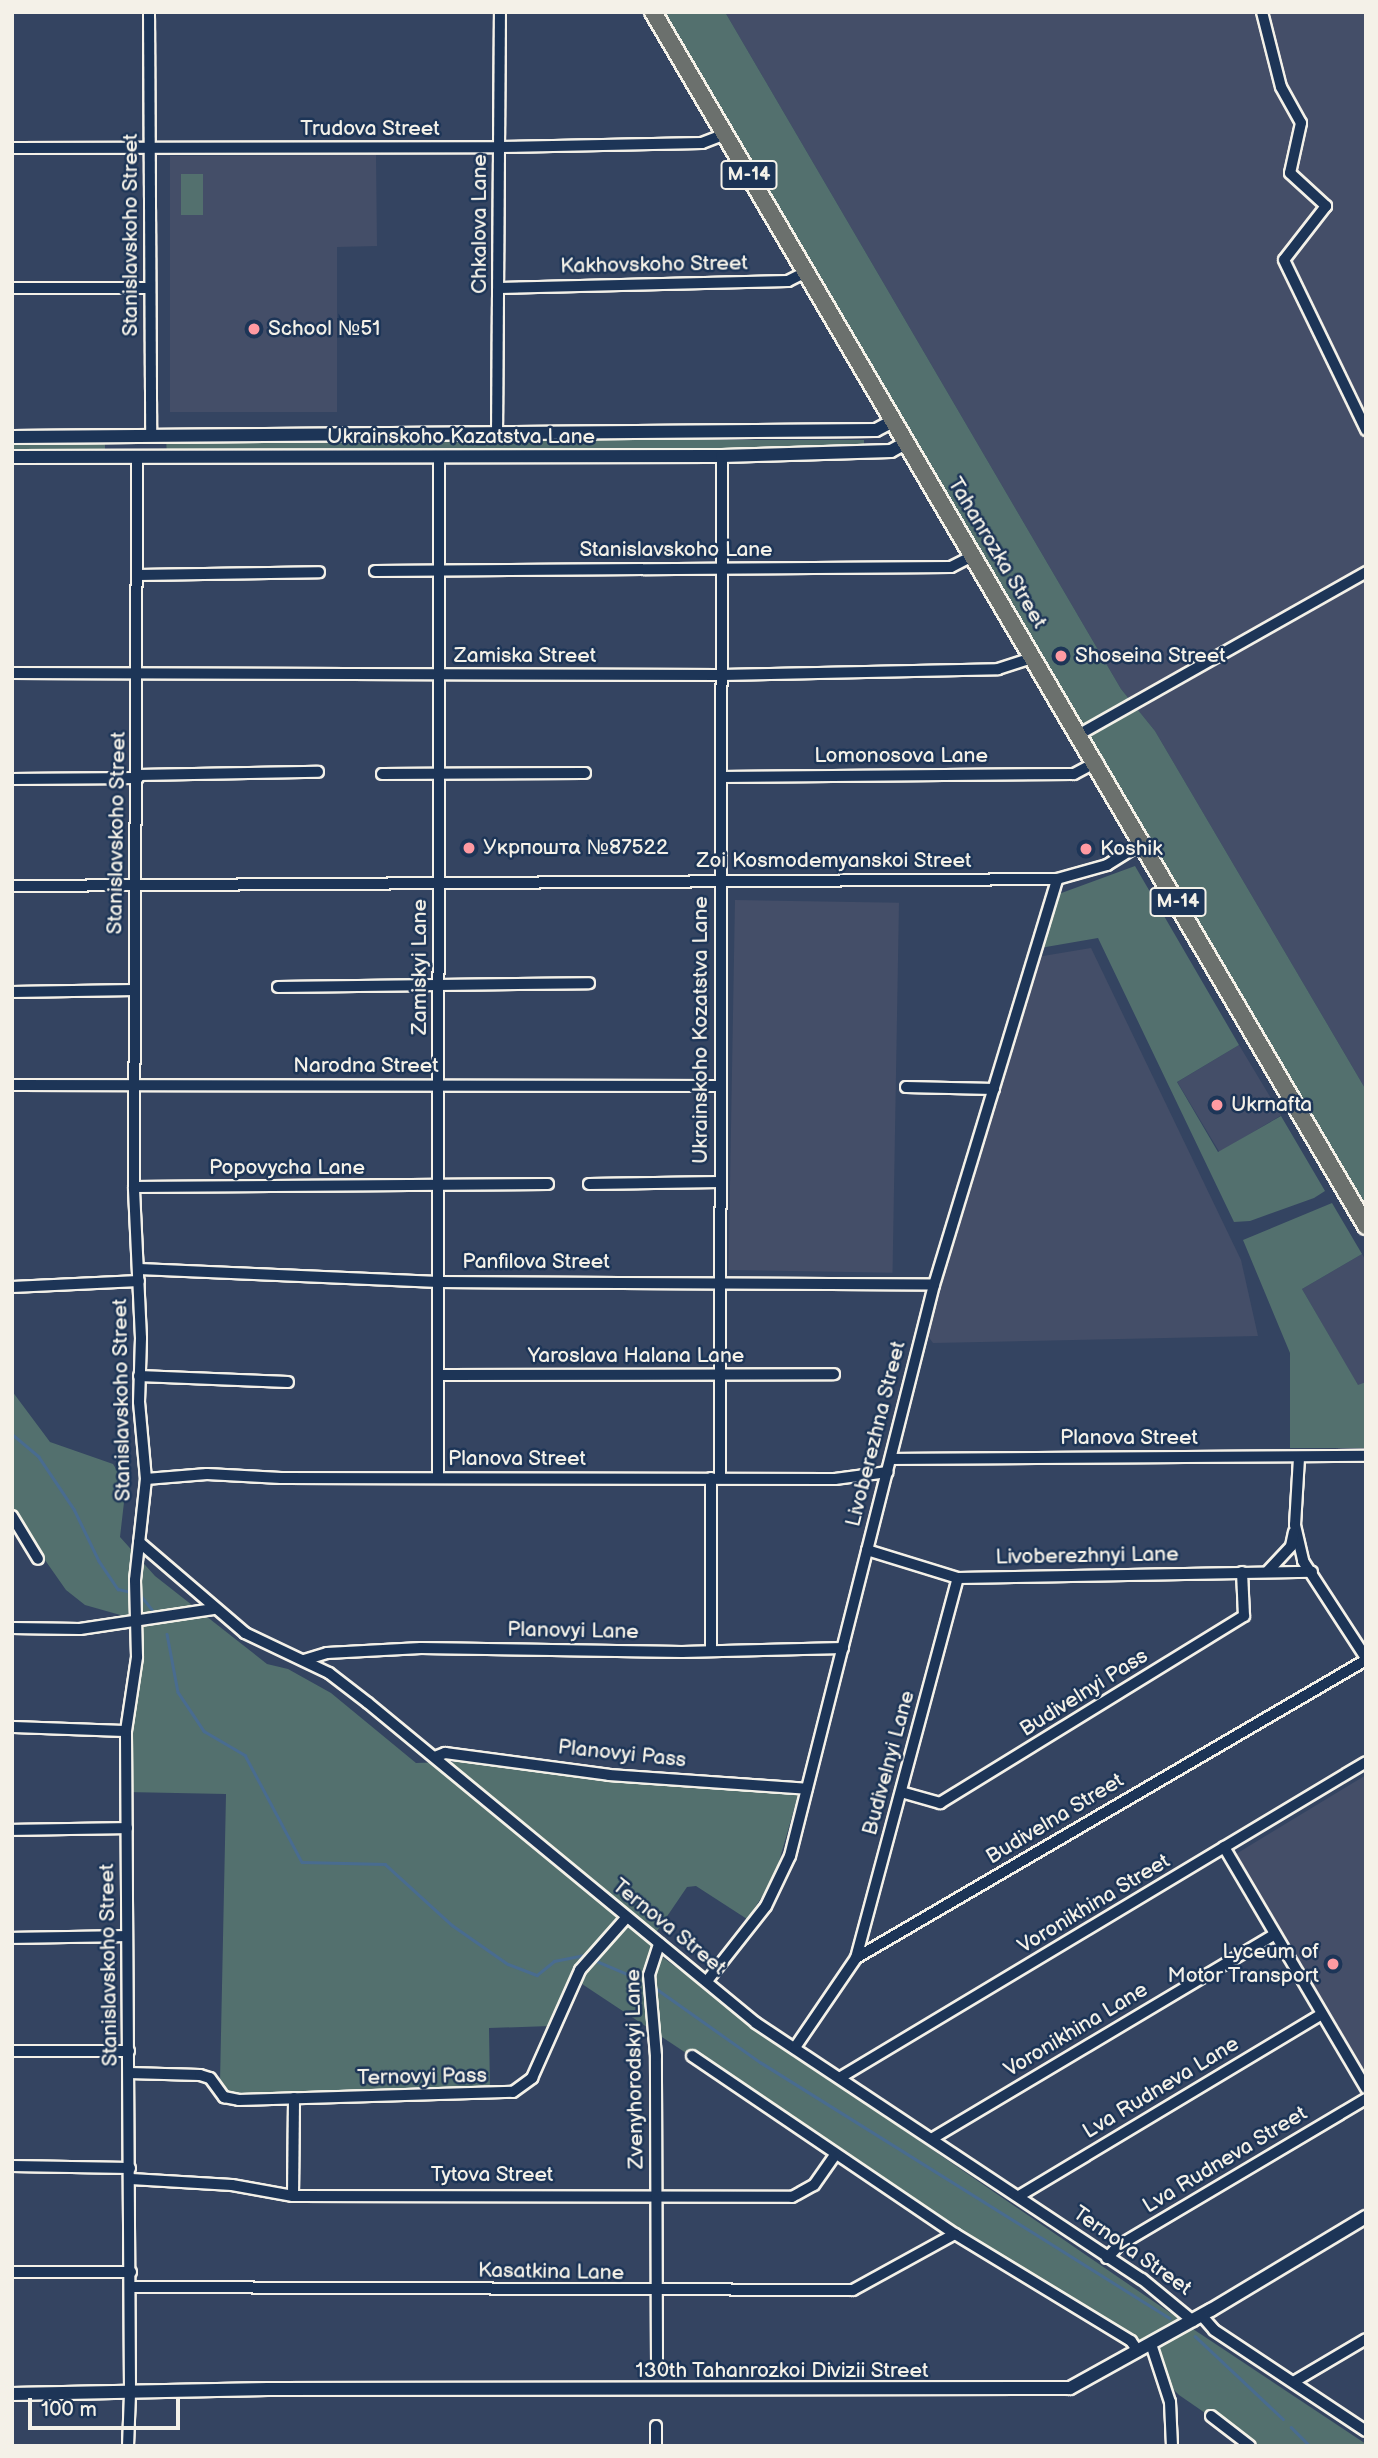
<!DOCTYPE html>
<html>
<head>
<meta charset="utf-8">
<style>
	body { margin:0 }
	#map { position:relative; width:1378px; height:2458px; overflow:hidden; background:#344461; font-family:"Balsamiq Sans",sans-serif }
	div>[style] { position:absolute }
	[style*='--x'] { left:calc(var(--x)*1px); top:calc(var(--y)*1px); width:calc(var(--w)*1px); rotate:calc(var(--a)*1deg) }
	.built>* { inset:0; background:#444e68; transform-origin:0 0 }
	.green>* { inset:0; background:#53706e; transform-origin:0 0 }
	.stream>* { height:2.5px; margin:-1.25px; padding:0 1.25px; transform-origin:1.25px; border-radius:1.25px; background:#496c90 }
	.roads { filter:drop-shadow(2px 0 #f4f1e8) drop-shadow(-2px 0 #f4f1e8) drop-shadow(0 2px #f4f1e8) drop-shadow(0 -2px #f4f1e8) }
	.minor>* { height:10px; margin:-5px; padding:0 5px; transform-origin:5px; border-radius:5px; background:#1d3557 }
	.tertiary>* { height:12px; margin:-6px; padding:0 6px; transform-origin:6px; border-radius:6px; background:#1d3557 }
	.trunk>* { height:16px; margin:-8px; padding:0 8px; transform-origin:8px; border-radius:8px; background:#6b706d }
	.dots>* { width:19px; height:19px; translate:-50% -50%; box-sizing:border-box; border:4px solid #1d3557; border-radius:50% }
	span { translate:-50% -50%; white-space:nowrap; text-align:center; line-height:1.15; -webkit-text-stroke:5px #1d3557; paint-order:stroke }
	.shield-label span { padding:2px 5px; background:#1d3557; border:2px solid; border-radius:5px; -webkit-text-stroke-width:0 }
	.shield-label { font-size:19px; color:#f4f1e8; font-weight:700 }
	.street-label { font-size:21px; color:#f4f1e8 }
	.poi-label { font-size:21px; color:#f4f1e8 }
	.left { translate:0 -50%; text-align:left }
	.right { translate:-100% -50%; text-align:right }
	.frame { position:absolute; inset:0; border:14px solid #f4f1e8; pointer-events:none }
	.scale { position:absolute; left:28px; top:2398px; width:152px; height:32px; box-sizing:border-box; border:4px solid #f4f1e8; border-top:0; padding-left:9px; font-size:21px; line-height:24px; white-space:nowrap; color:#f4f1e8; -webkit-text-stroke:5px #1d3557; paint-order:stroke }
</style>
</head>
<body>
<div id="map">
	<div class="built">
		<div style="clip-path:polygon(725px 12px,1366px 12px,1366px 1090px,1155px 731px,1121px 689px)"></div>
		<div style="clip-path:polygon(376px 155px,377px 246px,337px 247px,337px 412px,170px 412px,170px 156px)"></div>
		<div style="left:735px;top:900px;width:164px;height:370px;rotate:1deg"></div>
		<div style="clip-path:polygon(1091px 948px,1241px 1260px,1258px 1336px,933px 1343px,925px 1332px,1037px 957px)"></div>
		<div style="left:1239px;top:1045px;width:82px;height:72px;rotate:59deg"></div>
		<div style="clip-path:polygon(1362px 1254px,1366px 1261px,1366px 1382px,1358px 1386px,1302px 1289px)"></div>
		<div style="clip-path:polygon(1366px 1775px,1366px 2074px,1236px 1854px)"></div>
	</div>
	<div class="green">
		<div style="clip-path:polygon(665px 12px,725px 12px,1121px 689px,1155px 731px,1366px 1090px,1366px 1206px)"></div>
		<div style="left:181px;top:174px;width:22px;height:41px"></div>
		<div style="left:12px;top:440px;width:93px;height:14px"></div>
		<div style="clip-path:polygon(166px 440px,864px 440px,864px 452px,167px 454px)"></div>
		<div style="clip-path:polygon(1135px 866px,1239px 1045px,1177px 1082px,1218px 1152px,1281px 1116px,1325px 1191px,1314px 1198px,1250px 1221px,1234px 1222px,1098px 938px,1040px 948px,1056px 895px)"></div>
		<div style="clip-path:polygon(1332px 1203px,1362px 1254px,1302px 1289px,1358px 1385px,1366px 1382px,1366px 1448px,1290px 1448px,1290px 1353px,1243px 1240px)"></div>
		<div style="clip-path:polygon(12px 1391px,50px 1442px,113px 1464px,126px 1485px,120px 1537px,155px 1576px,267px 1664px,288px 1669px,331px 1693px,416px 1763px,477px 1761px,799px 1792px,774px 1879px,747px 1919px,696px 1886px,687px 1887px,653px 1937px,661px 1956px,790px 2052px,1185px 2323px,1137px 2352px,579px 1982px,567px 1985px,550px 2026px,489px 2028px,490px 2091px,228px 2093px,220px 2082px,226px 1794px,126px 1792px,139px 1630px,131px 1618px,85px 1605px,66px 1590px,12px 1513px)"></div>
		<div style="clip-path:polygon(1190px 2327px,1366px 2444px,1366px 2446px,1253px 2446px,1179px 2395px,1164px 2380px,1152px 2350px)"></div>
	</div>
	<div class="stream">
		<div style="--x:12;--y:1434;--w:35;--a:40"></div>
		<div style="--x:39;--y:1457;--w:63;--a:56.1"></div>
		<div style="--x:74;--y:1509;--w:58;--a:64.3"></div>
		<div style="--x:99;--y:1561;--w:34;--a:56"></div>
		<div style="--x:118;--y:1589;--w:9;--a:13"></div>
		<div style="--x:139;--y:1593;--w:28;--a:52"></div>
		<div style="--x:167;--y:1634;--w:59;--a:79.3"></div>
		<div style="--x:178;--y:1692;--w:47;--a:56.3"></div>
		<div style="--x:204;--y:1731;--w:48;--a:30.3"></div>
		<div style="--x:245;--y:1755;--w:121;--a:62"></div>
		<div style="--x:302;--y:1862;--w:83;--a:1.4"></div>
		<div style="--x:385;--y:1864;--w:91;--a:42.3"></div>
		<div style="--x:452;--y:1925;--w:68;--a:34.9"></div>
		<div style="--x:508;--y:1964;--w:31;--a:21"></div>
		<div style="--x:537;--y:1975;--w:22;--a:-39"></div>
		<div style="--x:554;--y:1961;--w:31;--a:-11"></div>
		<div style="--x:594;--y:1960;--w:43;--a:23"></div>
		<div style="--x:654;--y:1987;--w:130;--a:35.3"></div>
		<div style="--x:760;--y:2062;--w:483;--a:32"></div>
		<div style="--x:1195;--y:2336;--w:121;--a:43.3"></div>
		<div style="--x:1291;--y:2427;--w:27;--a:45"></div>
	</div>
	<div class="roads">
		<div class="minor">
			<div style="--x:149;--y:12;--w:424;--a:89.7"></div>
			<div style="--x:1262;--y:12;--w:77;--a:75.8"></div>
			<div style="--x:1281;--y:87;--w:41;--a:60.9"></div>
			<div style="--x:1301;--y:123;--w:51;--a:102.4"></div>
			<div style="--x:1290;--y:173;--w:49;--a:42.5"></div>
			<div style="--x:1326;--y:206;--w:68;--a:127.9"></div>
			<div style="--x:1284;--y:260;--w:189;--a:64.2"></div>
			<div style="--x:12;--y:148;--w:488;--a:-0.1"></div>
			<div style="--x:500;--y:147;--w:202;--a:-1.1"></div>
			<div style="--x:702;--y:143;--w:25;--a:-21"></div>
			<div style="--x:12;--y:288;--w:138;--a:0"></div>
			<div style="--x:500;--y:288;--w:288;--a:-1.4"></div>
			<div style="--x:788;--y:281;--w:20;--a:-27"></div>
			<div style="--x:497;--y:436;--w:424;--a:-89.6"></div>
			<div style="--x:375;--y:571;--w:576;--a:-0.4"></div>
			<div style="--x:951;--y:567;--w:25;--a:-27"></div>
			<div style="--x:138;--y:575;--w:181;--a:-0.9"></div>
			<div style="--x:12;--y:673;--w:710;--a:0.16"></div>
			<div style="--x:722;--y:675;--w:276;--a:-1.2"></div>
			<div style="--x:998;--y:669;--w:38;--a:-18"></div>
			<div style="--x:1080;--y:734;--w:329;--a:-29.5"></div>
			<div style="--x:382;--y:774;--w:203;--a:-0.3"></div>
			<div style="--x:138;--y:775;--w:180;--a:-1"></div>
			<div style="--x:721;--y:777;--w:353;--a:-0.5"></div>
			<div style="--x:1074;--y:774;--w:26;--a:-28"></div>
			<div style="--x:12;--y:779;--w:126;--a:-0.5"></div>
			<div style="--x:12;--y:886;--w:1045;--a:-0.38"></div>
			<div style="--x:1057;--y:879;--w:52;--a:-15.6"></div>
			<div style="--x:1107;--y:865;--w:44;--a:-31.9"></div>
			<div style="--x:278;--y:987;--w:311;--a:-0.7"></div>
			<div style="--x:12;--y:992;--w:122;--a:-0.9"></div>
			<div style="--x:12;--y:1085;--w:709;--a:0.08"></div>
			<div style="--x:906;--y:1087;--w:88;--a:1.3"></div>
			<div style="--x:589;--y:1184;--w:131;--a:-0.9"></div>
			<div style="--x:134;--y:1187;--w:414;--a:-0.4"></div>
			<div style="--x:139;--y:1269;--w:300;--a:2.5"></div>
			<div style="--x:439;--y:1282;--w:495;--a:0.3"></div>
			<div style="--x:12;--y:1287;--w:127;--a:-2.7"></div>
			<div style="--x:439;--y:1375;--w:395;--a:-0.1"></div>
			<div style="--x:139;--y:1376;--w:149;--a:2.3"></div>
			<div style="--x:1299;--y:1458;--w:67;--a:93.4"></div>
			<div style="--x:1295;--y:1525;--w:37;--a:77"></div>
			<div style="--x:1303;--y:1561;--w:116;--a:57"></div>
			<div style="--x:893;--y:1459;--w:473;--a:-0.4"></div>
			<div style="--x:438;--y:1478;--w:1021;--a:-89.94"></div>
			<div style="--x:720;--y:1478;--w:1022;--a:-89.89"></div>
			<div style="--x:146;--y:1479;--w:61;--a:-4.7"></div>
			<div style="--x:207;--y:1474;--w:74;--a:3.1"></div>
			<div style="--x:281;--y:1478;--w:554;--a:0.1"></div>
			<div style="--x:835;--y:1479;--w:53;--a:-7.5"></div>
			<div style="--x:12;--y:1516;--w:50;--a:58.8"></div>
			<div style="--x:139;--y:1542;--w:140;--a:40.6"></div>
			<div style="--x:245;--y:1633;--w:93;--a:25.5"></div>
			<div style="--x:329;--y:1673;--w:49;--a:37.6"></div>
			<div style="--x:368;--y:1703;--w:503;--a:39.51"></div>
			<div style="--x:756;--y:2023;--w:463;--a:33.6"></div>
			<div style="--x:1142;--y:2279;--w:66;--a:39.5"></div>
			<div style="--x:867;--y:1550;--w:95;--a:17.1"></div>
			<div style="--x:958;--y:1578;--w:354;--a:-1"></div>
			<div style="--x:1268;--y:1571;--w:34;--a:-47"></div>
			<div style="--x:1291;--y:1546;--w:14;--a:-78"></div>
			<div style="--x:12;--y:1628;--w:68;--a:0.8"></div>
			<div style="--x:80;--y:1629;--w:135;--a:-8.5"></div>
			<div style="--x:711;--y:1650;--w:172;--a:-90"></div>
			<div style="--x:304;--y:1660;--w:24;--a:-17"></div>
			<div style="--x:327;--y:1653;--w:94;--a:-3"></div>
			<div style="--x:421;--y:1648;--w:261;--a:0.9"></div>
			<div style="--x:682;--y:1652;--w:161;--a:-1.4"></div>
			<div style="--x:12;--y:1727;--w:114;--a:2"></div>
			<div style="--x:435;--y:1757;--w:11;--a:-22"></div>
			<div style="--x:445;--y:1753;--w:165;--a:7.6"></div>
			<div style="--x:609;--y:1775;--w:198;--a:4"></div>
			<div style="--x:901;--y:1792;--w:41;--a:15.8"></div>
			<div style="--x:940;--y:1803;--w:357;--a:-31.6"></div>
			<div style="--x:1244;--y:1616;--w:44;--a:-92.6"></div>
			<div style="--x:12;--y:1830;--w:115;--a:-1"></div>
			<div style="--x:1224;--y:1847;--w:280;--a:59.5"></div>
			<div style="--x:12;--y:1938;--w:113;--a:-1"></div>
			<div style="--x:856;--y:1958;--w:393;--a:-75"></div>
			<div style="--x:707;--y:1981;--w:95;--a:-51.8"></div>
			<div style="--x:766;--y:1906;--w:55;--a:-64.4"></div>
			<div style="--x:790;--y:1856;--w:589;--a:-75.85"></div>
			<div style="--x:934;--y:1285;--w:424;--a:-73.1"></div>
			<div style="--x:796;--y:2046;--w:107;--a:-55.7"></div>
			<div style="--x:856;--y:1958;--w:591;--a:-30.3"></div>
			<div style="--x:12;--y:2051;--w:117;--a:0"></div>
			<div style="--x:692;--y:2056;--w:318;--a:34.1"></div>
			<div style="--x:955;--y:2234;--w:206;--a:31.3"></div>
			<div style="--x:1131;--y:2341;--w:12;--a:55"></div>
			<div style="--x:129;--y:2073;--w:71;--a:1.6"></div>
			<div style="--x:200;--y:2075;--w:10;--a:17"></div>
			<div style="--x:210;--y:2078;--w:24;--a:54"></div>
			<div style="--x:224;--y:2097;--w:15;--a:11"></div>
			<div style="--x:239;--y:2100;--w:274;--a:-1.7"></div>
			<div style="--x:513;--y:2092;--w:24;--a:-36"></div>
			<div style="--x:532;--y:2078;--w:118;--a:-66"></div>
			<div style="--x:580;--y:1970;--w:69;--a:-48.5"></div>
			<div style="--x:841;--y:2077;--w:612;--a:-30.96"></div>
			<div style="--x:933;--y:2138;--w:398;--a:-30.8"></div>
			<div style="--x:12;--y:2166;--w:118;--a:1"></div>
			<div style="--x:131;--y:2179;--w:101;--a:3.4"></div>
			<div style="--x:232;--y:2185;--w:62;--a:10.2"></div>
			<div style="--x:293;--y:2196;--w:499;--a:0.1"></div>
			<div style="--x:792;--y:2197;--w:25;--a:-29"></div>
			<div style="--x:814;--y:2185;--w:37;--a:-55"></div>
			<div style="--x:293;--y:2196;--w:98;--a:-89.4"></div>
			<div style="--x:1019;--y:2196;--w:353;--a:-31"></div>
			<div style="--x:1107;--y:2258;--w:16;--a:-47"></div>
			<div style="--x:1118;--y:2246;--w:288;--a:-30.7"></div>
			<div style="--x:12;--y:2272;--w:119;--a:0"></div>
			<div style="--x:131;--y:2287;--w:722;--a:0.24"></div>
			<div style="--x:853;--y:2290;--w:116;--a:-28.8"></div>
			<div style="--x:1202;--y:2316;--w:18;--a:49"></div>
			<div style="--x:1214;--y:2330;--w:182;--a:33.6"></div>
			<div style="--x:1151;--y:2344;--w:61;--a:71.9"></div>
			<div style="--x:1170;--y:2402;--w:44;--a:87.4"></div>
			<div style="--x:657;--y:2365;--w:309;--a:-90.2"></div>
			<div style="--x:656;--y:2056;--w:81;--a:-94.9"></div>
			<div style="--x:649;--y:1975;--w:33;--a:-72"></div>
			<div style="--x:1295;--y:2381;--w:82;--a:-30.6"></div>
			<div style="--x:130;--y:2389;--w:658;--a:-90.35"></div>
			<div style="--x:126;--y:1731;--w:75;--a:-81.5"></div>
			<div style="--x:137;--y:1657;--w:77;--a:-91.5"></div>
			<div style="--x:135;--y:1580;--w:102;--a:-83.8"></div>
			<div style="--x:146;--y:1479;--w:77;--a:-95.2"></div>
			<div style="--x:139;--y:1402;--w:64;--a:-88.2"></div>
			<div style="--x:141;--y:1338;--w:151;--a:-92.7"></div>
			<div style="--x:134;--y:1187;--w:730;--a:-89.76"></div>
			<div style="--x:1211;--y:2416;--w:49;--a:37.6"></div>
			<div style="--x:656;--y:2426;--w:20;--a:90"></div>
			<div style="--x:128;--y:2446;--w:53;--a:-87.8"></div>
		</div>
		<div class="tertiary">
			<div style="--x:12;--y:437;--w:864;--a:-0.46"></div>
			<div style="--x:876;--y:430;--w:19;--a:-28"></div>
			<div style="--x:12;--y:457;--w:710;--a:-0.08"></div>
			<div style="--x:722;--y:456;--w:169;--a:-1.7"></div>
			<div style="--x:891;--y:451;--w:18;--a:-29"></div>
			<div style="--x:12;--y:2394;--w:256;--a:-1.1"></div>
			<div style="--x:268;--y:2389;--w:802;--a:-0.07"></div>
			<div style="--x:1070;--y:2388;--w:161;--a:-29"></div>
			<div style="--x:1211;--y:2310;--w:181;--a:-31"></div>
		</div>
		<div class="trunk">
			<div style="--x:653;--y:12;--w:1408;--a:59.57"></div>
		</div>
	</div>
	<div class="dots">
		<div style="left:254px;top:329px;background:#ff9aa2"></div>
		<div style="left:1061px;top:656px;background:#ff9aa2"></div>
		<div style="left:469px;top:848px;background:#ff9aa2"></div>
		<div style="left:1086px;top:849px;background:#ff9aa2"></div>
		<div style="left:1217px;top:1105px;background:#ff9aa2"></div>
		<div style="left:1333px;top:1964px;background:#ff9aa2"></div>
	</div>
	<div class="shield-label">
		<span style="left:749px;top:175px">М-14</span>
		<span style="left:1178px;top:902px">М-14</span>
	</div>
	<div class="street-label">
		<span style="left:370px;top:129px">Trudova Street</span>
		<span style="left:480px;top:224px;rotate:-90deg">Chkalova Lane</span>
		<span style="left:131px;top:235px;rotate:-90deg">Stanislavskoho Street</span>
		<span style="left:654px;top:265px;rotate:-1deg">Kakhovskoho Street</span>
		<span style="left:461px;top:437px">Ukrainskoho Kazatstva Lane</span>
		<span style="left:676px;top:550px">Stanislavskoho Lane</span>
		<span style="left:997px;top:553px;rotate:59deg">Tahanrozka Street</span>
		<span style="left:525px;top:656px">Zamiska Street</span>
		<span style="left:901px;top:756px">Lomonosova Lane</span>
		<span style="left:117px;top:833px;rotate:-89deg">Stanislavskoho Street</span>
		<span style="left:834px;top:861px">Zoi Kosmodemyanskoi Street</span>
		<span style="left:420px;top:967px;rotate:-90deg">Zamiskyi Lane</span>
		<span style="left:701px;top:1030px;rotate:-90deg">Ukrainskoho Kozatstva Lane</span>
		<span style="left:366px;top:1066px">Narodna Street</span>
		<span style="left:287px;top:1168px">Popovycha Lane</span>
		<span style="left:536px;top:1262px">Panfilova Street</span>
		<span style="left:636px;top:1356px">Yaroslava Halana Lane</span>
		<span style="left:122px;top:1400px;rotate:-91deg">Stanislavskoho Street</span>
		<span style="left:876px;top:1434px;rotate:-76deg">Livoberezhna Street</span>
		<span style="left:1129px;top:1438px">Planova Street</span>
		<span style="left:517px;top:1459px">Planova Street</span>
		<span style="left:1087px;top:1556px;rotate:-1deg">Livoberezhnyi Lane</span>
		<span style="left:573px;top:1631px;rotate:1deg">Planovyi Lane</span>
		<span style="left:1084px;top:1693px;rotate:-32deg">Budivelnyi Pass</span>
		<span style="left:622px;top:1754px;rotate:6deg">Planovyi Pass</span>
		<span style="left:889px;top:1763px;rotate:-75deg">Budivelnyi Lane</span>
		<span style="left:1055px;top:1819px;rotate:-31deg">Budivelna Street</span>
		<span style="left:1094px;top:1904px;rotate:-31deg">Voronikhina Street</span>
		<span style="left:669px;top:1927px;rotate:39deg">Ternova Street</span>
		<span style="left:109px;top:1965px;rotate:-91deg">Stanislavskoho Street</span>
		<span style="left:1076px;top:2030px;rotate:-31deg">Voronikhina Lane</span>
		<span style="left:635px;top:2069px;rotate:-91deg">Zvenyhorodskyi Lane</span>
		<span style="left:422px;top:2077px;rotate:-1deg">Ternovyi Pass</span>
		<span style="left:1161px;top:2088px;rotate:-31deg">Lva Rudneva Lane</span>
		<span style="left:1225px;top:2160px;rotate:-31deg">Lva Rudneva Street</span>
		<span style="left:492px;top:2175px">Tytova Street</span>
		<span style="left:1132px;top:2251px;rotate:35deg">Ternova Street</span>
		<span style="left:551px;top:2272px;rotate:1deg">Kasatkina Lane</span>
		<span style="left:782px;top:2371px">130th Tahanrozkoi Divizii Street</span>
	</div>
	<div class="poi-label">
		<span class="left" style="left:268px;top:329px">School №51</span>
		<span class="left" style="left:1075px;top:656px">Shoseina Street</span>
		<span class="left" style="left:483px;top:848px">Укрпошта №87522</span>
		<span class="left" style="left:1100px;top:849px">Koshik</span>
		<span class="left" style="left:1231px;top:1105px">Ukrnafta</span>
		<span class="right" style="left:1319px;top:1964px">Lyceum of<br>Motor Transport</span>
	</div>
	<div class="frame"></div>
	<div class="scale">100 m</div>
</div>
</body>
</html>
